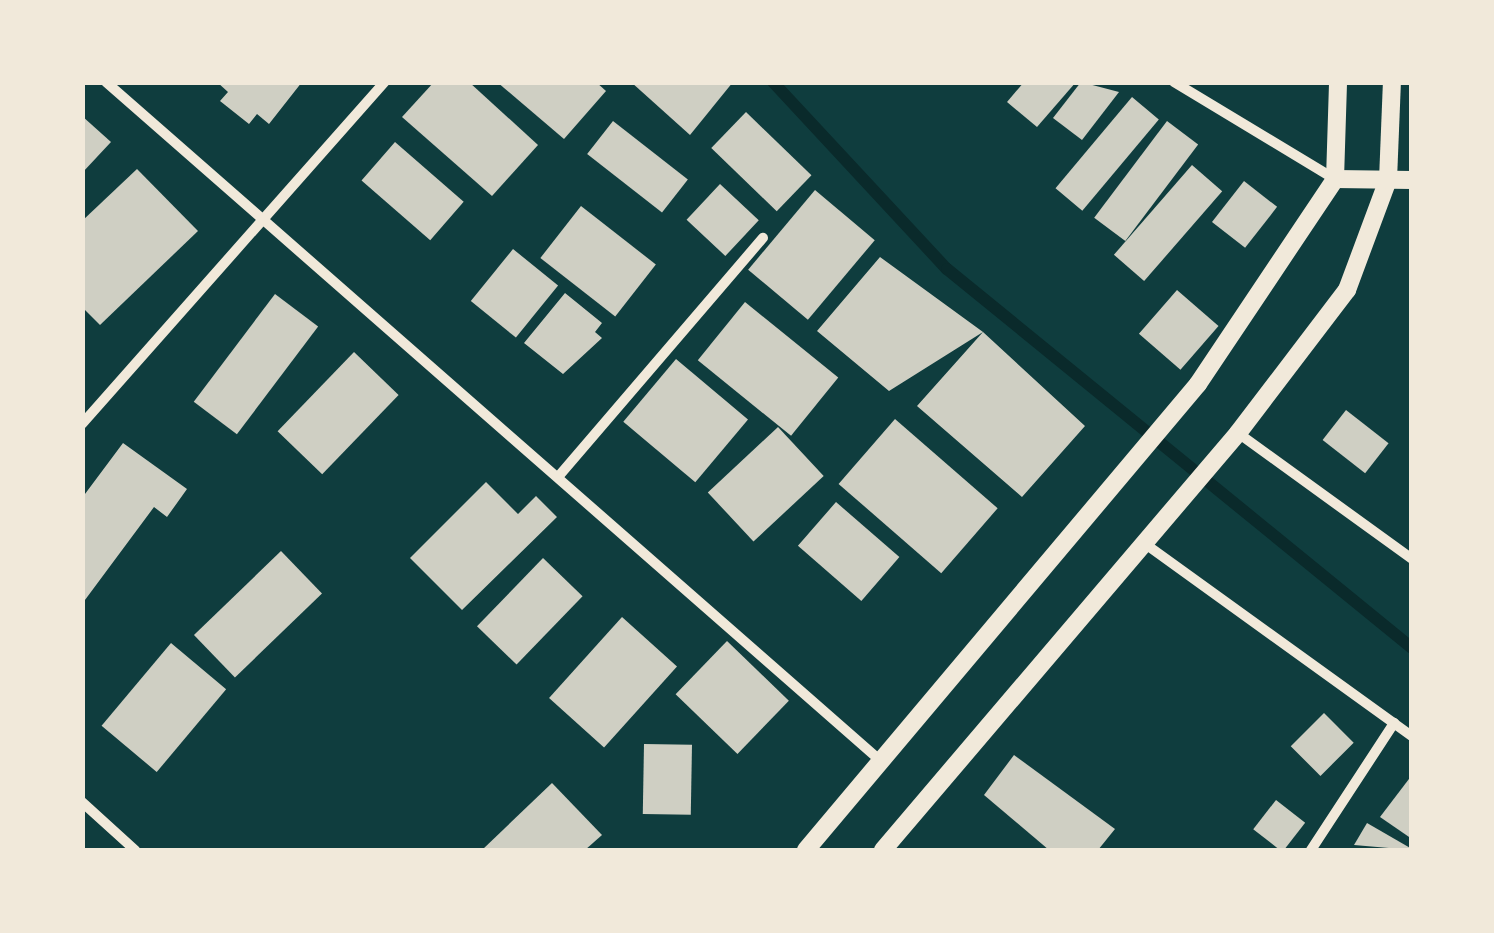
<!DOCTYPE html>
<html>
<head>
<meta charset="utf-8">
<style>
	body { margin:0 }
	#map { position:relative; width:1494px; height:933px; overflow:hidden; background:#0f3d3e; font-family:"DM Sans",sans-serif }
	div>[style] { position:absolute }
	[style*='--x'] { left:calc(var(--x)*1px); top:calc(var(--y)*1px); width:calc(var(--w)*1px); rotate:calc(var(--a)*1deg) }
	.stream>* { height:12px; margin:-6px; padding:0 6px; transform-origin:6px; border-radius:6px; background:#0a2a2b }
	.building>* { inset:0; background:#cfcfc3; transform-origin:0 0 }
	.minor>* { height:10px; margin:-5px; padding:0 5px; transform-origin:5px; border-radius:5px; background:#f1e9da }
	.tertiary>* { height:18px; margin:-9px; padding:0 9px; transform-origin:9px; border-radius:9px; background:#f1e9da }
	span { translate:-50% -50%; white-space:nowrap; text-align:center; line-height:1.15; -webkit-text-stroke:10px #f1e9da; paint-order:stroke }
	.frame { position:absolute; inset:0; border:85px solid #f1e9da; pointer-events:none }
</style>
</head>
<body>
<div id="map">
	<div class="stream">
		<div style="--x:773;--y:82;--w:255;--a:47.1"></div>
		<div style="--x:947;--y:269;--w:600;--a:39.18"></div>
	</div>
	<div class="building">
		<div style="clip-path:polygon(217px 82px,302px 82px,269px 124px,257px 114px,249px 124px,220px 101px,228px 92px)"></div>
		<div style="clip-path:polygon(434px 82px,469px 82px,538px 145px,492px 196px,402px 117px)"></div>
		<div style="clip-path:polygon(497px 82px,596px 82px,606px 91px,564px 139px)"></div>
		<div style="clip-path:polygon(631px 82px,733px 82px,690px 135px)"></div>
		<div style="clip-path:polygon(1024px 82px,1076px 82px,1037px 127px,1007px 102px)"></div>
		<div style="clip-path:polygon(1081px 82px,1119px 92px,1082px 140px,1053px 118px)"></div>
		<div style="left:1132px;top:97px;width:35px;height:119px;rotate:40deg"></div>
		<div style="left:746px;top:112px;width:91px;height:50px;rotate:44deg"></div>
		<div style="clip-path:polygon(82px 116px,111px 142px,82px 173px)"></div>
		<div style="left:613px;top:121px;width:95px;height:42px;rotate:38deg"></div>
		<div style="left:1167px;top:121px;width:39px;height:121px;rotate:37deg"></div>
		<div style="left:395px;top:142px;width:91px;height:51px;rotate:41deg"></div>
		<div style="left:1192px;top:165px;width:40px;height:119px;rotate:41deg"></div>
		<div style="clip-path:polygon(137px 169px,198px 231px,100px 325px,82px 307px,82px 221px)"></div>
		<div style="left:1244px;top:181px;width:42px;height:52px;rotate:38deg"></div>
		<div style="left:720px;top:184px;width:53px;height:49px;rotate:43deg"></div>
		<div style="left:815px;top:190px;width:78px;height:104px;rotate:40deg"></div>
		<div style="left:581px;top:206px;width:95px;height:66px;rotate:38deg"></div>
		<div style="left:513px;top:249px;width:58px;height:67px;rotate:39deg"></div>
		<div style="clip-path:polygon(880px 257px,983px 332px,1085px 426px,1022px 497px,917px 406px,983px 332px,889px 391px,817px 331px)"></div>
		<div style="left:1177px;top:290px;width:55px;height:58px;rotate:41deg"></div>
		<div style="clip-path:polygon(565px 293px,602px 323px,595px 332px,602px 338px,563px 374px,524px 343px)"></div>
		<div style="left:275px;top:294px;width:54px;height:135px;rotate:37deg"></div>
		<div style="left:745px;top:302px;width:120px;height:75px;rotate:39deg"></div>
		<div style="left:354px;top:352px;width:62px;height:110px;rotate:44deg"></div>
		<div style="left:676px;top:359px;width:94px;height:82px;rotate:40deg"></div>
		<div style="left:1346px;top:410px;width:54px;height:38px;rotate:38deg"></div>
		<div style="left:895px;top:419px;width:136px;height:86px;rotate:41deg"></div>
		<div style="left:778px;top:427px;width:67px;height:96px;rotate:47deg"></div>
		<div style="clip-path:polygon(123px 443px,187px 489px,167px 517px,154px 507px,82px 604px,82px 498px)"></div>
		<div style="clip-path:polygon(486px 482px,518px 514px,536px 496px,557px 517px,462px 610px,410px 558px)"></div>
		<div style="left:836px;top:502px;width:84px;height:58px;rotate:41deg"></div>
		<div style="left:281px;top:551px;width:59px;height:121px;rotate:46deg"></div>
		<div style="left:543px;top:558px;width:55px;height:95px;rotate:44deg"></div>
		<div style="left:622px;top:617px;width:74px;height:109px;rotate:42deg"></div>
		<div style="left:727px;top:641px;width:86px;height:74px;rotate:44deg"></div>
		<div style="left:171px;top:643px;width:72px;height:108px;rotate:40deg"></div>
		<div style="left:1324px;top:713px;width:42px;height:47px;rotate:45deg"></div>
		<div style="left:644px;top:744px;width:48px;height:70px;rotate:1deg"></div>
		<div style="clip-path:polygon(1014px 755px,1115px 829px,1098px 850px,1049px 850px,984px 795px)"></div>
		<div style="clip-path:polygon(1412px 775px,1412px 839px,1380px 817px)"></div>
		<div style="clip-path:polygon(552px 783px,602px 835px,585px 850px,482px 850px)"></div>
		<div style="left:1276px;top:800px;width:37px;height:37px;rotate:38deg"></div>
		<div style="clip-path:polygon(1367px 823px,1412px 849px,1412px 850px,1354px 845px)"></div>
	</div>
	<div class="minor">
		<div style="--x:106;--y:82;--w:1032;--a:41.23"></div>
		<div style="--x:1174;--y:82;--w:188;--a:31.1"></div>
		<div style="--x:82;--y:424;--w:457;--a:-48.5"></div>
		<div style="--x:1238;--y:433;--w:215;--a:35.9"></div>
		<div style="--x:558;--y:477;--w:315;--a:-49.4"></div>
		<div style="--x:1144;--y:543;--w:330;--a:35.8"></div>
		<div style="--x:82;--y:802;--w:72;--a:42.2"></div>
		<div style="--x:1311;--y:850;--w:152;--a:-56.8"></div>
	</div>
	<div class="tertiary">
		<div style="--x:1335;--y:179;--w:77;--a:0.7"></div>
		<div style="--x:806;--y:850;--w:609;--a:-49.93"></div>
		<div style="--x:1198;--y:384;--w:247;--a:-56.2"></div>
		<div style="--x:1335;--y:179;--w:97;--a:-88.2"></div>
		<div style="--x:883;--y:850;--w:548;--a:-49.59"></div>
		<div style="--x:1238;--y:433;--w:180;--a:-52.7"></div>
		<div style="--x:1347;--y:290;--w:117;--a:-69.6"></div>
		<div style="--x:1388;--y:180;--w:98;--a:-87.7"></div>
	</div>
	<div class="frame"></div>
</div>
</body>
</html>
